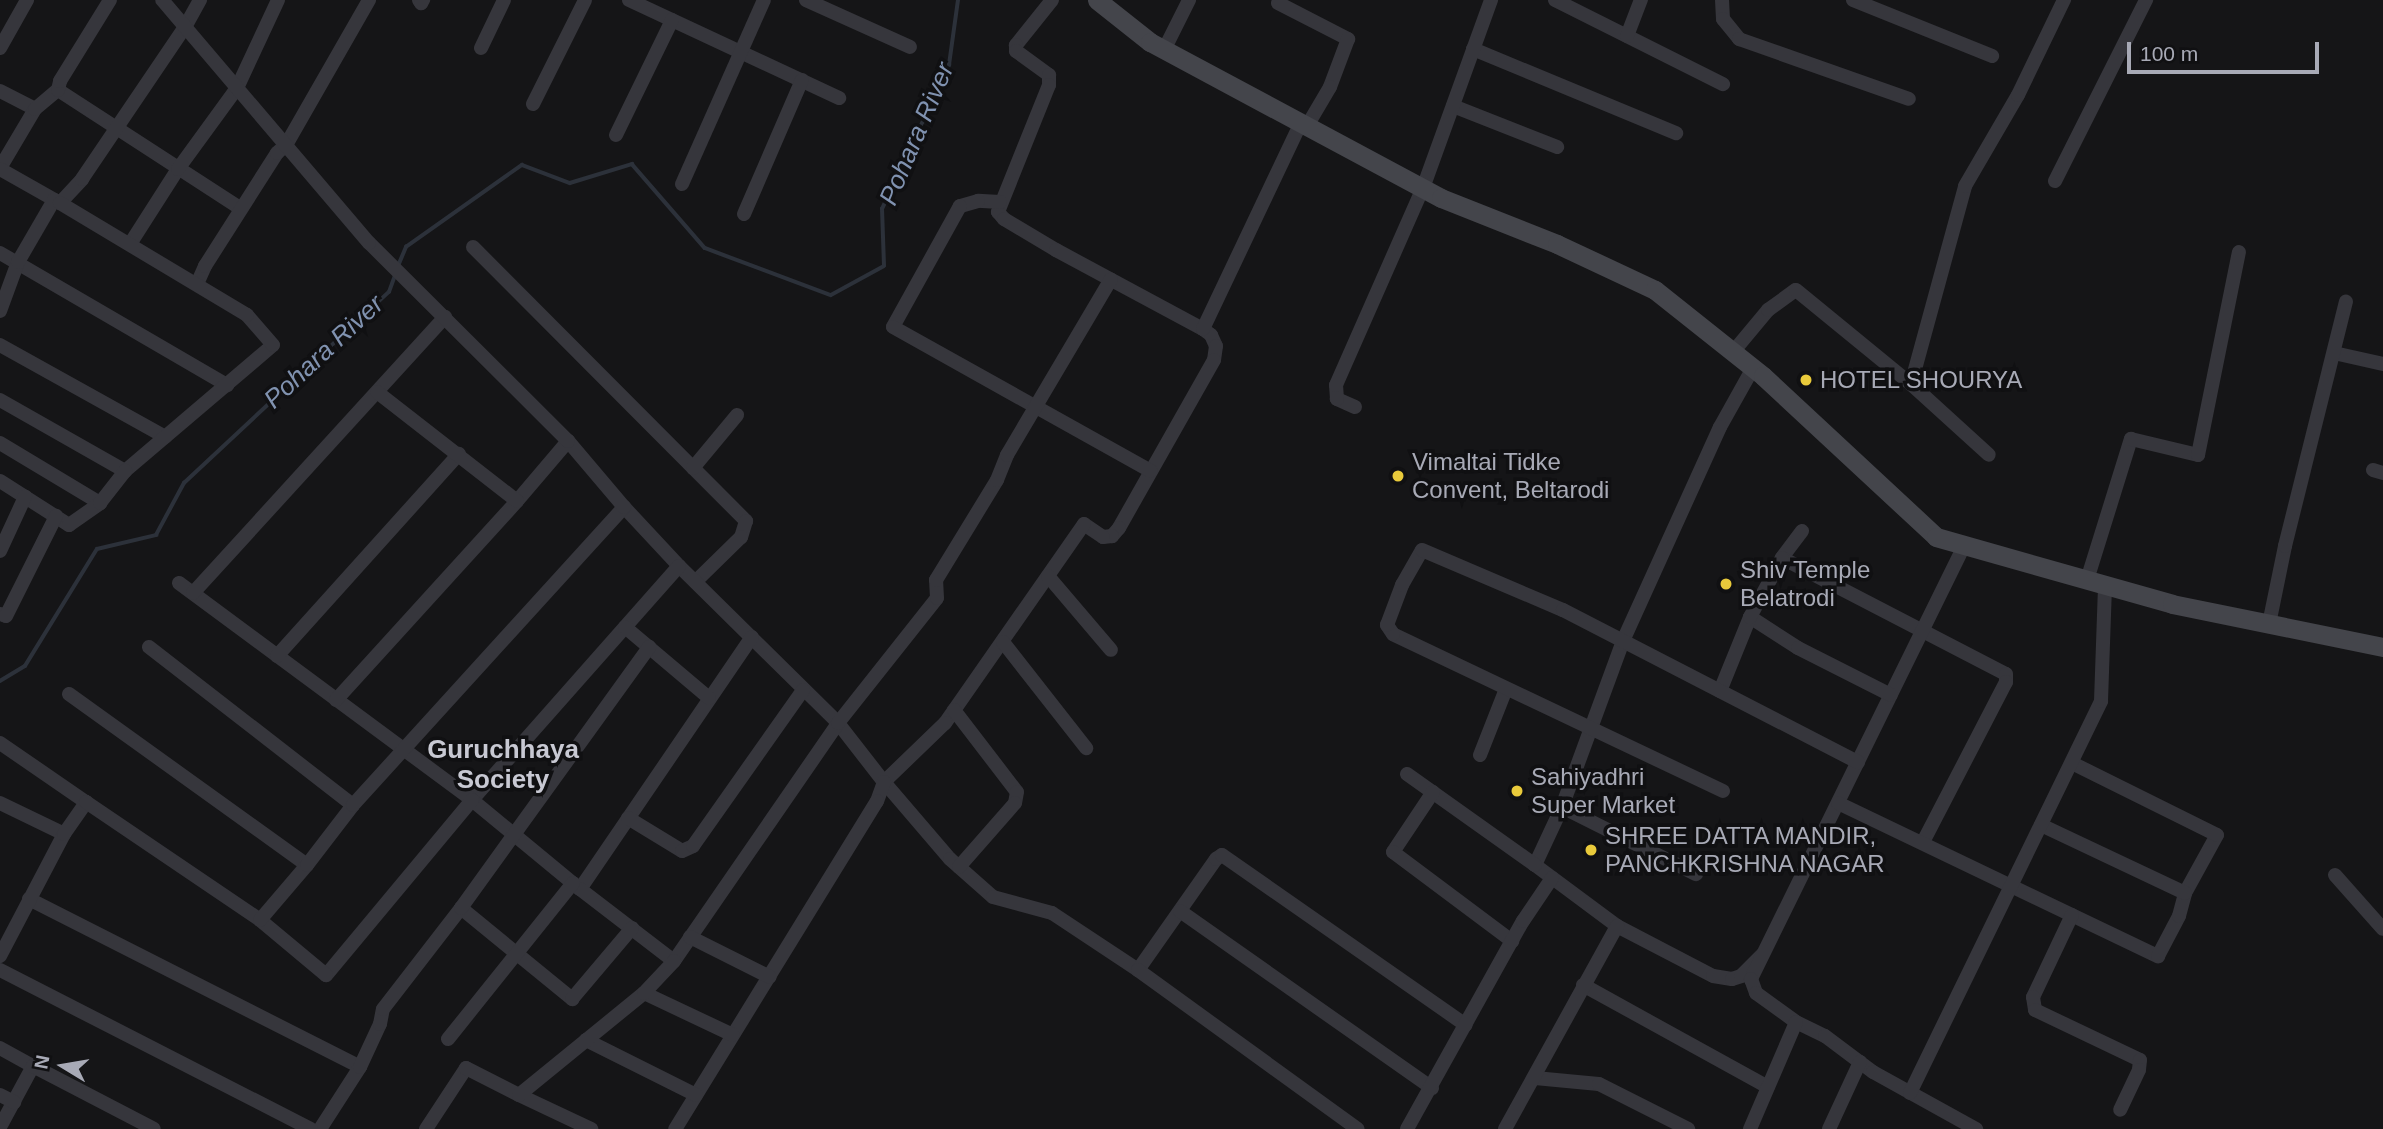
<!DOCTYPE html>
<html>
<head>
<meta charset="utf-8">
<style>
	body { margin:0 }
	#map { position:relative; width:2383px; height:1129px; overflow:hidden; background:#151517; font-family:Arial,sans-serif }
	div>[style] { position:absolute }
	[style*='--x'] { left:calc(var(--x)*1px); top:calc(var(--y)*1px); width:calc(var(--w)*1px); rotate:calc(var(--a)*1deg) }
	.stream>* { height:3.5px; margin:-1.75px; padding:0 1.75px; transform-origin:1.75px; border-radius:1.75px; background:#2c313a }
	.street>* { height:14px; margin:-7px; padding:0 7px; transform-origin:7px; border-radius:7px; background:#36363c }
	.secondary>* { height:19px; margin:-9.5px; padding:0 9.5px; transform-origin:9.5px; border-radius:9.5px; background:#44454b }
	.dots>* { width:19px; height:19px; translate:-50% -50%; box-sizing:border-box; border:4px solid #101012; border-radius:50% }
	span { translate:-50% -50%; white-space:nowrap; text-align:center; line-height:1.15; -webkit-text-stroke:7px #101012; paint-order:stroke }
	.poi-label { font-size:24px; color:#a8aab6 }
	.left { translate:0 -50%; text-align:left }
	.water-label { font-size:26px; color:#8092b0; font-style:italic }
	.neighbourhood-label { font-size:26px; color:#c8c9d3; font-weight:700 }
	.north { position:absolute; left:28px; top:1031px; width:70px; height:70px; -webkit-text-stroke:5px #101012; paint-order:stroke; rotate:281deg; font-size:19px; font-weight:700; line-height:28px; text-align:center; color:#a8aab6 }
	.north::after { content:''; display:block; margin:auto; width:24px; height:32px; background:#a8aab6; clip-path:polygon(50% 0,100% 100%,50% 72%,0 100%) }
	.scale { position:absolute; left:2127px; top:42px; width:192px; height:32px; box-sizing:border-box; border:4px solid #a8aab6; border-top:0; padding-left:9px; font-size:21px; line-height:24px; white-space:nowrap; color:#a8aab6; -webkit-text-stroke:5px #101012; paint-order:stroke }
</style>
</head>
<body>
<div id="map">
	<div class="stream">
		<div style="--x:398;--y:266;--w:21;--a:-67"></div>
		<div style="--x:406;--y:247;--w:142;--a:-35.3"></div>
		<div style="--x:522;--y:165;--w:51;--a:20.6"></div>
		<div style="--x:570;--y:183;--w:65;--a:-17"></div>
		<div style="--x:632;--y:164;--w:111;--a:49"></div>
		<div style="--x:705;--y:248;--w:134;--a:20.5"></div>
		<div style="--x:831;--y:295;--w:60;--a:-28.7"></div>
		<div style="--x:884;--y:266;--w:57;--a:-92"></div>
		<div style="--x:882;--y:209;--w:159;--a:-65"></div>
		<div style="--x:949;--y:65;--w:66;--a:-82.1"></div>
		<div style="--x:0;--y:681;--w:29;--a:-31"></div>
		<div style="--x:25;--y:666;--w:137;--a:-58.4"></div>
		<div style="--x:97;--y:549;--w:61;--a:-13.3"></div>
		<div style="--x:156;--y:535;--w:59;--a:-61.7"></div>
		<div style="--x:184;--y:483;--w:280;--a:-43"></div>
		<div style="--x:389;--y:292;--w:20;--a:-70"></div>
	</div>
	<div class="street">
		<div style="--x:419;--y:0;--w:4;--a:56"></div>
		<div style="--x:421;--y:3;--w:4;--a:-56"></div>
		<div style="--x:629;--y:0;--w:232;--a:25"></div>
		<div style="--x:806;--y:0;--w:114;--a:24.3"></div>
		<div style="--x:1052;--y:0;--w:58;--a:128.7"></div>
		<div style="--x:1016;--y:45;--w:6;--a:90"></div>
		<div style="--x:1016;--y:51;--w:41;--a:36"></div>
		<div style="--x:1049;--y:75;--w:10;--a:90"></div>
		<div style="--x:1049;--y:85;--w:137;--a:111.9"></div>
		<div style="--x:998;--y:212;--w:9;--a:49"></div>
		<div style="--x:1004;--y:219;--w:61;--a:30.8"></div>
		<div style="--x:1056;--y:250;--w:167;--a:28.3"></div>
		<div style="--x:1203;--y:329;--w:10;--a:37"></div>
		<div style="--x:1211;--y:335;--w:12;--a:66"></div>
		<div style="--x:1216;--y:346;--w:14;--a:98"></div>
		<div style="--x:1214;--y:360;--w:193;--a:119.5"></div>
		<div style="--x:1119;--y:528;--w:11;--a:131"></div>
		<div style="--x:1112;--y:536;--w:9;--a:174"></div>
		<div style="--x:1103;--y:537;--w:23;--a:-146"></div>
		<div style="--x:1084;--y:524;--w:243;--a:124.9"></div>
		<div style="--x:945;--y:723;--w:85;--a:136"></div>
		<div style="--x:884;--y:782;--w:101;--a:49.4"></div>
		<div style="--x:950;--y:859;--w:57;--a:41.5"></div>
		<div style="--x:993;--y:897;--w:61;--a:15.2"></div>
		<div style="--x:1052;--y:913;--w:103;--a:33.5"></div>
		<div style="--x:1138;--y:970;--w:136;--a:-54.9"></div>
		<div style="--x:1216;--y:859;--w:7;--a:-34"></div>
		<div style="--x:1222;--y:855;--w:297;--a:34.9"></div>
		<div style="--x:1555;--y:0;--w:188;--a:26.6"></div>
		<div style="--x:1722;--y:0;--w:19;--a:87"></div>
		<div style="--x:1723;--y:19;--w:26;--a:51"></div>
		<div style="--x:1739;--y:39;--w:180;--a:19.4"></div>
		<div style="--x:1853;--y:0;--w:150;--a:21.9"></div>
		<div style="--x:1278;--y:3;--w:79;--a:27.2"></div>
		<div style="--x:1348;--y:39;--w:51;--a:110.6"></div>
		<div style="--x:1330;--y:87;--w:45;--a:120.5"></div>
		<div style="--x:1627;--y:36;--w:39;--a:-69"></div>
		<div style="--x:0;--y:48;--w:55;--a:-60.6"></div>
		<div style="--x:481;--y:48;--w:53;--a:-64.4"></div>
		<div style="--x:1473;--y:49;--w:220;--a:22.5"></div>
		<div style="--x:1164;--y:50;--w:56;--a:-63.4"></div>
		<div style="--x:58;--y:90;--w:218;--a:33"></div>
		<div style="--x:0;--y:91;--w:39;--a:27"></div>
		<div style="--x:35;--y:109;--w:69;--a:120.7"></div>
		<div style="--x:533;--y:104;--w:116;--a:-63.4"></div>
		<div style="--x:1453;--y:106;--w:112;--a:21.5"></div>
		<div style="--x:35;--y:109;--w:30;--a:-40"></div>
		<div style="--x:58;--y:90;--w:9;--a:-77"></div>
		<div style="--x:60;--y:81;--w:95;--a:-58.3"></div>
		<div style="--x:616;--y:135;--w:128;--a:-64"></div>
		<div style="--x:0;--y:169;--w:69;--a:29.5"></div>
		<div style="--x:60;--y:203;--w:33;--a:-47"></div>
		<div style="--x:82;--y:179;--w:184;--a:-55.9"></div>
		<div style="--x:185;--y:27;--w:31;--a:-61"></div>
		<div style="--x:2055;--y:181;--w:203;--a:-63.3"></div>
		<div style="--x:682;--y:184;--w:201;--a:-66"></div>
		<div style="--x:1000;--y:202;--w:22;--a:-177"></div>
		<div style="--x:978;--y:201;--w:19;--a:164"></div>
		<div style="--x:960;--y:206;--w:138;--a:119"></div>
		<div style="--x:893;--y:327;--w:295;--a:29.2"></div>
		<div style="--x:744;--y:214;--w:146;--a:-66.6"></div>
		<div style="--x:130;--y:244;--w:89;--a:-57.4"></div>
		<div style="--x:178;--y:169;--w:100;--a:-53.9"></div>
		<div style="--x:237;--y:88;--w:97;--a:-65"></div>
		<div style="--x:473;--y:247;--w:387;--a:45.1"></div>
		<div style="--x:746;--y:521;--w:17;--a:107"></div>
		<div style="--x:741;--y:537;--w:64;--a:135.6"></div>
		<div style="--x:0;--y:253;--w:263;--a:30.2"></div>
		<div style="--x:197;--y:284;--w:20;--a:-66"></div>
		<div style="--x:205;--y:266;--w:134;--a:-57.5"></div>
		<div style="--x:277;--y:153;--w:12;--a:-42"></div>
		<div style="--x:286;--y:145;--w:167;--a:-60.2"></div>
		<div style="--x:0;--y:311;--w:52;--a:-69.8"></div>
		<div style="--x:18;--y:262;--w:72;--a:-59.9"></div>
		<div style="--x:1203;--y:329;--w:228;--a:-64.6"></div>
		<div style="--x:0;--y:345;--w:189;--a:29.1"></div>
		<div style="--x:1733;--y:352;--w:55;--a:-50.2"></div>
		<div style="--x:1768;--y:310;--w:34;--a:-36"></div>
		<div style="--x:1796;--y:290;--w:149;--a:39.3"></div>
		<div style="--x:1911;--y:384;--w:205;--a:-74.7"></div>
		<div style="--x:1965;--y:186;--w:105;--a:-59.8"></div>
		<div style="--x:2018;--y:95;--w:106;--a:-64.2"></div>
		<div style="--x:2334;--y:353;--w:50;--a:12.7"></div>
		<div style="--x:1753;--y:368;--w:68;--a:119.2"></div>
		<div style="--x:1720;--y:427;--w:235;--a:114.4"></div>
		<div style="--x:1623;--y:641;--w:177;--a:110.2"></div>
		<div style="--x:1562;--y:807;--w:64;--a:115"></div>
		<div style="--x:1535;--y:865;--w:102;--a:36.6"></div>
		<div style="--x:1617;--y:926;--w:108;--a:27.5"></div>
		<div style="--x:1713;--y:976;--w:19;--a:9"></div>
		<div style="--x:1732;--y:979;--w:9;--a:-18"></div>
		<div style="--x:1741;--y:976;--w:30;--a:-45"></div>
		<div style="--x:1911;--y:384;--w:105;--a:42.3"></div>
		<div style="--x:0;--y:400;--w:144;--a:29.6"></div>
		<div style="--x:125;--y:471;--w:194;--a:-40.4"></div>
		<div style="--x:273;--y:345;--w:40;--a:-131"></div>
		<div style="--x:247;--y:315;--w:218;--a:-149.1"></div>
		<div style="--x:1355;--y:407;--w:20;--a:-156"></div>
		<div style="--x:1337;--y:399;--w:14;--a:-94"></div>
		<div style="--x:1336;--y:385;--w:215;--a:-66.2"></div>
		<div style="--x:1423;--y:188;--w:200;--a:-70.1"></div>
		<div style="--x:0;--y:443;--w:117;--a:31"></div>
		<div style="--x:693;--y:468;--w:69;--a:-50.3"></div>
		<div style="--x:2373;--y:470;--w:10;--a:17"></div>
		<div style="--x:0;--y:481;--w:82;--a:32.5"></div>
		<div style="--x:69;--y:525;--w:38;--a:-35"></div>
		<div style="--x:100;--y:503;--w:41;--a:-52"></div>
		<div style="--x:517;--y:501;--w:79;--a:-49.6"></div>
		<div style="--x:624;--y:507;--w:81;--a:47"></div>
		<div style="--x:679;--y:566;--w:223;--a:44.6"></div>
		<div style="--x:838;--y:723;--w:75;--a:52.1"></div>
		<div style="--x:884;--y:782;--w:20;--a:110"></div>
		<div style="--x:877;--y:801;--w:385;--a:121.6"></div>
		<div style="--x:1802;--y:531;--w:34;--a:127"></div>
		<div style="--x:1782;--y:558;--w:252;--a:27.4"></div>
		<div style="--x:2006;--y:674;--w:8;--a:90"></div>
		<div style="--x:2006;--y:682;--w:180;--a:117.4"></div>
		<div style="--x:1964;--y:546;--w:483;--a:116.2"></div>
		<div style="--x:1751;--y:979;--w:15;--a:70"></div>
		<div style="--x:1756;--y:993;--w:49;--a:35.9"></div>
		<div style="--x:1796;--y:1022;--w:32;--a:26"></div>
		<div style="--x:1825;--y:1036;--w:60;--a:36.9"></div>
		<div style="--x:1873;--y:1072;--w:118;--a:29"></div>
		<div style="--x:0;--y:551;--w:60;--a:-65.2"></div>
		<div style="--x:679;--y:566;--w:312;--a:131.5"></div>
		<div style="--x:472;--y:800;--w:140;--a:39.5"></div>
		<div style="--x:580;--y:889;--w:305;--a:-55.7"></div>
		<div style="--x:1048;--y:576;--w:97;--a:49.6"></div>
		<div style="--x:2087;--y:580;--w:148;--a:-72.7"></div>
		<div style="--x:2131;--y:439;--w:69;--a:13.4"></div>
		<div style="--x:2198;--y:455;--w:207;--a:-78.6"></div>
		<div style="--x:179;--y:583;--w:365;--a:36.5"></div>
		<div style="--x:472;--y:800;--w:228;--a:129.8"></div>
		<div style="--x:326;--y:975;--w:86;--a:-140.2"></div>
		<div style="--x:193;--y:593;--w:374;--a:-47.6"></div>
		<div style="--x:0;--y:614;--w:6;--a:18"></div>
		<div style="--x:6;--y:616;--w:112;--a:-63.4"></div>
		<div style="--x:1750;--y:617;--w:57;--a:32.9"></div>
		<div style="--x:1798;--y:648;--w:104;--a:26.8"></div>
		<div style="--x:2269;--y:624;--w:80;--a:-78.4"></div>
		<div style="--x:2285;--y:546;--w:252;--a:-76"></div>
		<div style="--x:625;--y:627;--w:110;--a:40.2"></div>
		<div style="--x:1003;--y:642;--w:135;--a:51.9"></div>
		<div style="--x:149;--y:647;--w:258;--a:37.8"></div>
		<div style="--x:277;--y:656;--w:272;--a:-48"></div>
		<div style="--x:1720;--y:691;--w:80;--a:-67.9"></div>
		<div style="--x:1750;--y:617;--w:67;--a:-61.5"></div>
		<div style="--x:69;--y:694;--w:293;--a:35.7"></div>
		<div style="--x:336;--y:700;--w:269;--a:-47.7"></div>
		<div style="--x:517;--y:501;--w:177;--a:-142.1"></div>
		<div style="--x:954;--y:710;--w:103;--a:52.5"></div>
		<div style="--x:1017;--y:792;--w:11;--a:100"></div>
		<div style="--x:1015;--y:803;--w:85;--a:131.2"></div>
		<div style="--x:0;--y:743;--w:104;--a:34.5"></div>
		<div style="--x:1480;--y:755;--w:71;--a:-68.5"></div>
		<div style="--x:1407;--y:774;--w:157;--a:35.4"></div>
		<div style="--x:1723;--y:791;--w:365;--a:-154.6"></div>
		<div style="--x:1393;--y:634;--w:11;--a:-124"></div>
		<div style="--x:1387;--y:625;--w:43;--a:-69.4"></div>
		<div style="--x:1402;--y:585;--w:40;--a:-60.3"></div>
		<div style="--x:1422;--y:550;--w:153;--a:23.1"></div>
		<div style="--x:1563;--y:610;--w:332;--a:27.3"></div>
		<div style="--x:1433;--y:792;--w:72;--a:123.7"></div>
		<div style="--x:1393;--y:852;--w:149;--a:36.8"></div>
		<div style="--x:0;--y:803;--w:71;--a:25.8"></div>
		<div style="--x:1838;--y:803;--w:355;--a:25.6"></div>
		<div style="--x:2158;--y:956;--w:45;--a:-62.3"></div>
		<div style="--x:2179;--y:916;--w:24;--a:-75"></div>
		<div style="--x:2185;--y:893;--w:66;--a:-61.1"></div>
		<div style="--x:2217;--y:835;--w:162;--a:-153.6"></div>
		<div style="--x:1562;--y:807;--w:150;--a:26.6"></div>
		<div style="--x:628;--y:818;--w:63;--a:31.4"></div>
		<div style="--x:682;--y:851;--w:12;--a:-24"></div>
		<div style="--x:693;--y:846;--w:191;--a:-54.8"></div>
		<div style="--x:2041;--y:825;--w:159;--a:25.3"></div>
		<div style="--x:2335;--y:875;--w:72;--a:48.4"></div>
		<div style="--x:580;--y:889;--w:118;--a:37.5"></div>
		<div style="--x:674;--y:961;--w:289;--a:-55.4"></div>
		<div style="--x:838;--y:723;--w:159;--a:-51.6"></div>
		<div style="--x:937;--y:598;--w:18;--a:-93"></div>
		<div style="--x:936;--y:580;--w:117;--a:-58.6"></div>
		<div style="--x:997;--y:480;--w:27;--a:-68"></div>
		<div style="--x:1007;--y:455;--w:204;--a:-59.4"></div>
		<div style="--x:29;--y:899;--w:371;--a:26.9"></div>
		<div style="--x:360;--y:1067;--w:74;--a:122.8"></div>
		<div style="--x:461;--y:908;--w:144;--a:39.3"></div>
		<div style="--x:572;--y:999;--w:93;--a:-49.8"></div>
		<div style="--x:1180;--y:911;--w:308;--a:35.1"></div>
		<div style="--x:2072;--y:915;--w:91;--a:115.4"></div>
		<div style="--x:2033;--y:997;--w:13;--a:81"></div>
		<div style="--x:2035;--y:1010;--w:116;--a:25.5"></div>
		<div style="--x:2140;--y:1060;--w:10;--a:96"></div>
		<div style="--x:2139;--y:1070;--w:44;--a:115.4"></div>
		<div style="--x:690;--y:937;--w:89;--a:26.6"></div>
		<div style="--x:0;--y:956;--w:138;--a:-62.3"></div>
		<div style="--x:64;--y:834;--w:39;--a:-55"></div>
		<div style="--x:86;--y:802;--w:210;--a:34.1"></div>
		<div style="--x:260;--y:920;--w:72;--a:-49.5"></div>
		<div style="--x:307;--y:865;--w:76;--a:-52.5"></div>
		<div style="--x:353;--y:805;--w:403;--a:-47.7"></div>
		<div style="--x:624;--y:507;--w:87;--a:-130.3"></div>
		<div style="--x:568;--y:441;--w:281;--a:-135.1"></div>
		<div style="--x:369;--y:243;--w:319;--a:-130.4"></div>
		<div style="--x:0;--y:970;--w:349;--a:27.1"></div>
		<div style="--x:1138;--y:970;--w:271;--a:35.9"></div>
		<div style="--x:1583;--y:985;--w:211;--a:28.9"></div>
		<div style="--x:644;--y:993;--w:98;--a:25.3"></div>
		<div style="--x:448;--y:1039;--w:200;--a:-51.3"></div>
		<div style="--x:586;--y:1040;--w:123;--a:26.6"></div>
		<div style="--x:0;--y:1048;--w:38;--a:29"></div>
		<div style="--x:33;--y:1066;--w:69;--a:118.4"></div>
		<div style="--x:33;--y:1066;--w:136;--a:27.5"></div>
		<div style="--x:360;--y:1067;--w:47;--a:-65.1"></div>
		<div style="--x:380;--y:1024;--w:15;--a:-79"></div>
		<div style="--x:383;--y:1009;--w:128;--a:-52.3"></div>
		<div style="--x:461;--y:908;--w:322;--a:-54.2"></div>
		<div style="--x:1535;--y:1078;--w:64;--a:5.4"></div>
		<div style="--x:1599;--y:1084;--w:100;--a:26.8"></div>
		<div style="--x:1910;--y:1093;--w:436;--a:-64"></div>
		<div style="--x:2101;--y:701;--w:116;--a:-88"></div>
		<div style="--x:0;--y:1095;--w:16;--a:27"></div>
		<div style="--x:519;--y:1095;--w:80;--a:25.3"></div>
		<div style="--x:426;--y:1129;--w:73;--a:-56.7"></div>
		<div style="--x:466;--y:1068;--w:59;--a:27"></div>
		<div style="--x:519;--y:1095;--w:161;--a:-39.2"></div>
		<div style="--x:644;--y:993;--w:44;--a:-46.8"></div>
		<div style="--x:1407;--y:1129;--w:238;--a:-60.9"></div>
		<div style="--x:1523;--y:921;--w:52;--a:-56"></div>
		<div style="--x:1505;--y:1129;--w:232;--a:-61.1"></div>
		<div style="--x:1750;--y:1129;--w:116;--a:-66.7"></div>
		<div style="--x:1829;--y:1129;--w:74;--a:-65.2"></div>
	</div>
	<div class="secondary">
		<div style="--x:1097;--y:0;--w:68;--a:38.4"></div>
		<div style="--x:1150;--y:42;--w:330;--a:28.2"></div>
		<div style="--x:1441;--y:198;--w:125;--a:21.6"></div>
		<div style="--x:1557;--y:244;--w:108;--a:25.1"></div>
		<div style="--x:1655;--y:290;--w:138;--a:38.5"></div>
		<div style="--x:1763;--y:376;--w:236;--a:42.9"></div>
		<div style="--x:1936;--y:537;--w:245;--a:15.8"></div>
		<div style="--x:2172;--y:604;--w:215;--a:11.5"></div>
	</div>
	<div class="dots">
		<div style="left:1806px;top:380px;background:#e9ca3b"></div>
		<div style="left:1398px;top:476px;background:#e9ca3b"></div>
		<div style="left:1726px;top:584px;background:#e9ca3b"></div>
		<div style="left:1517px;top:791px;background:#e9ca3b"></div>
		<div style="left:1591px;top:850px;background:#e9ca3b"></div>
	</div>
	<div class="poi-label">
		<span class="left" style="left:1820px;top:380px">HOTEL SHOURYA</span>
		<span class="left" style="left:1412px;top:476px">Vimaltai Tidke<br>Convent, Beltarodi</span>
		<span class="left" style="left:1740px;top:584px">Shiv Temple<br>Belatrodi</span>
		<span class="left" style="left:1531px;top:791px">Sahiyadhri<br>Super Market</span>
		<span class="left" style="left:1605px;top:850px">SHREE DATTA MANDIR,<br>PANCHKRISHNA NAGAR</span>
	</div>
	<div class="water-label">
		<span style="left:917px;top:134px;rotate:-67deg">Pohara River</span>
		<span style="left:324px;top:352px;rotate:-43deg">Pohara River</span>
	</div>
	<div class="neighbourhood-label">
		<span style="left:503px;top:765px">Guruchhaya<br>Society</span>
	</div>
	<div class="north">N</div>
	<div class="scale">100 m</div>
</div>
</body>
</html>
